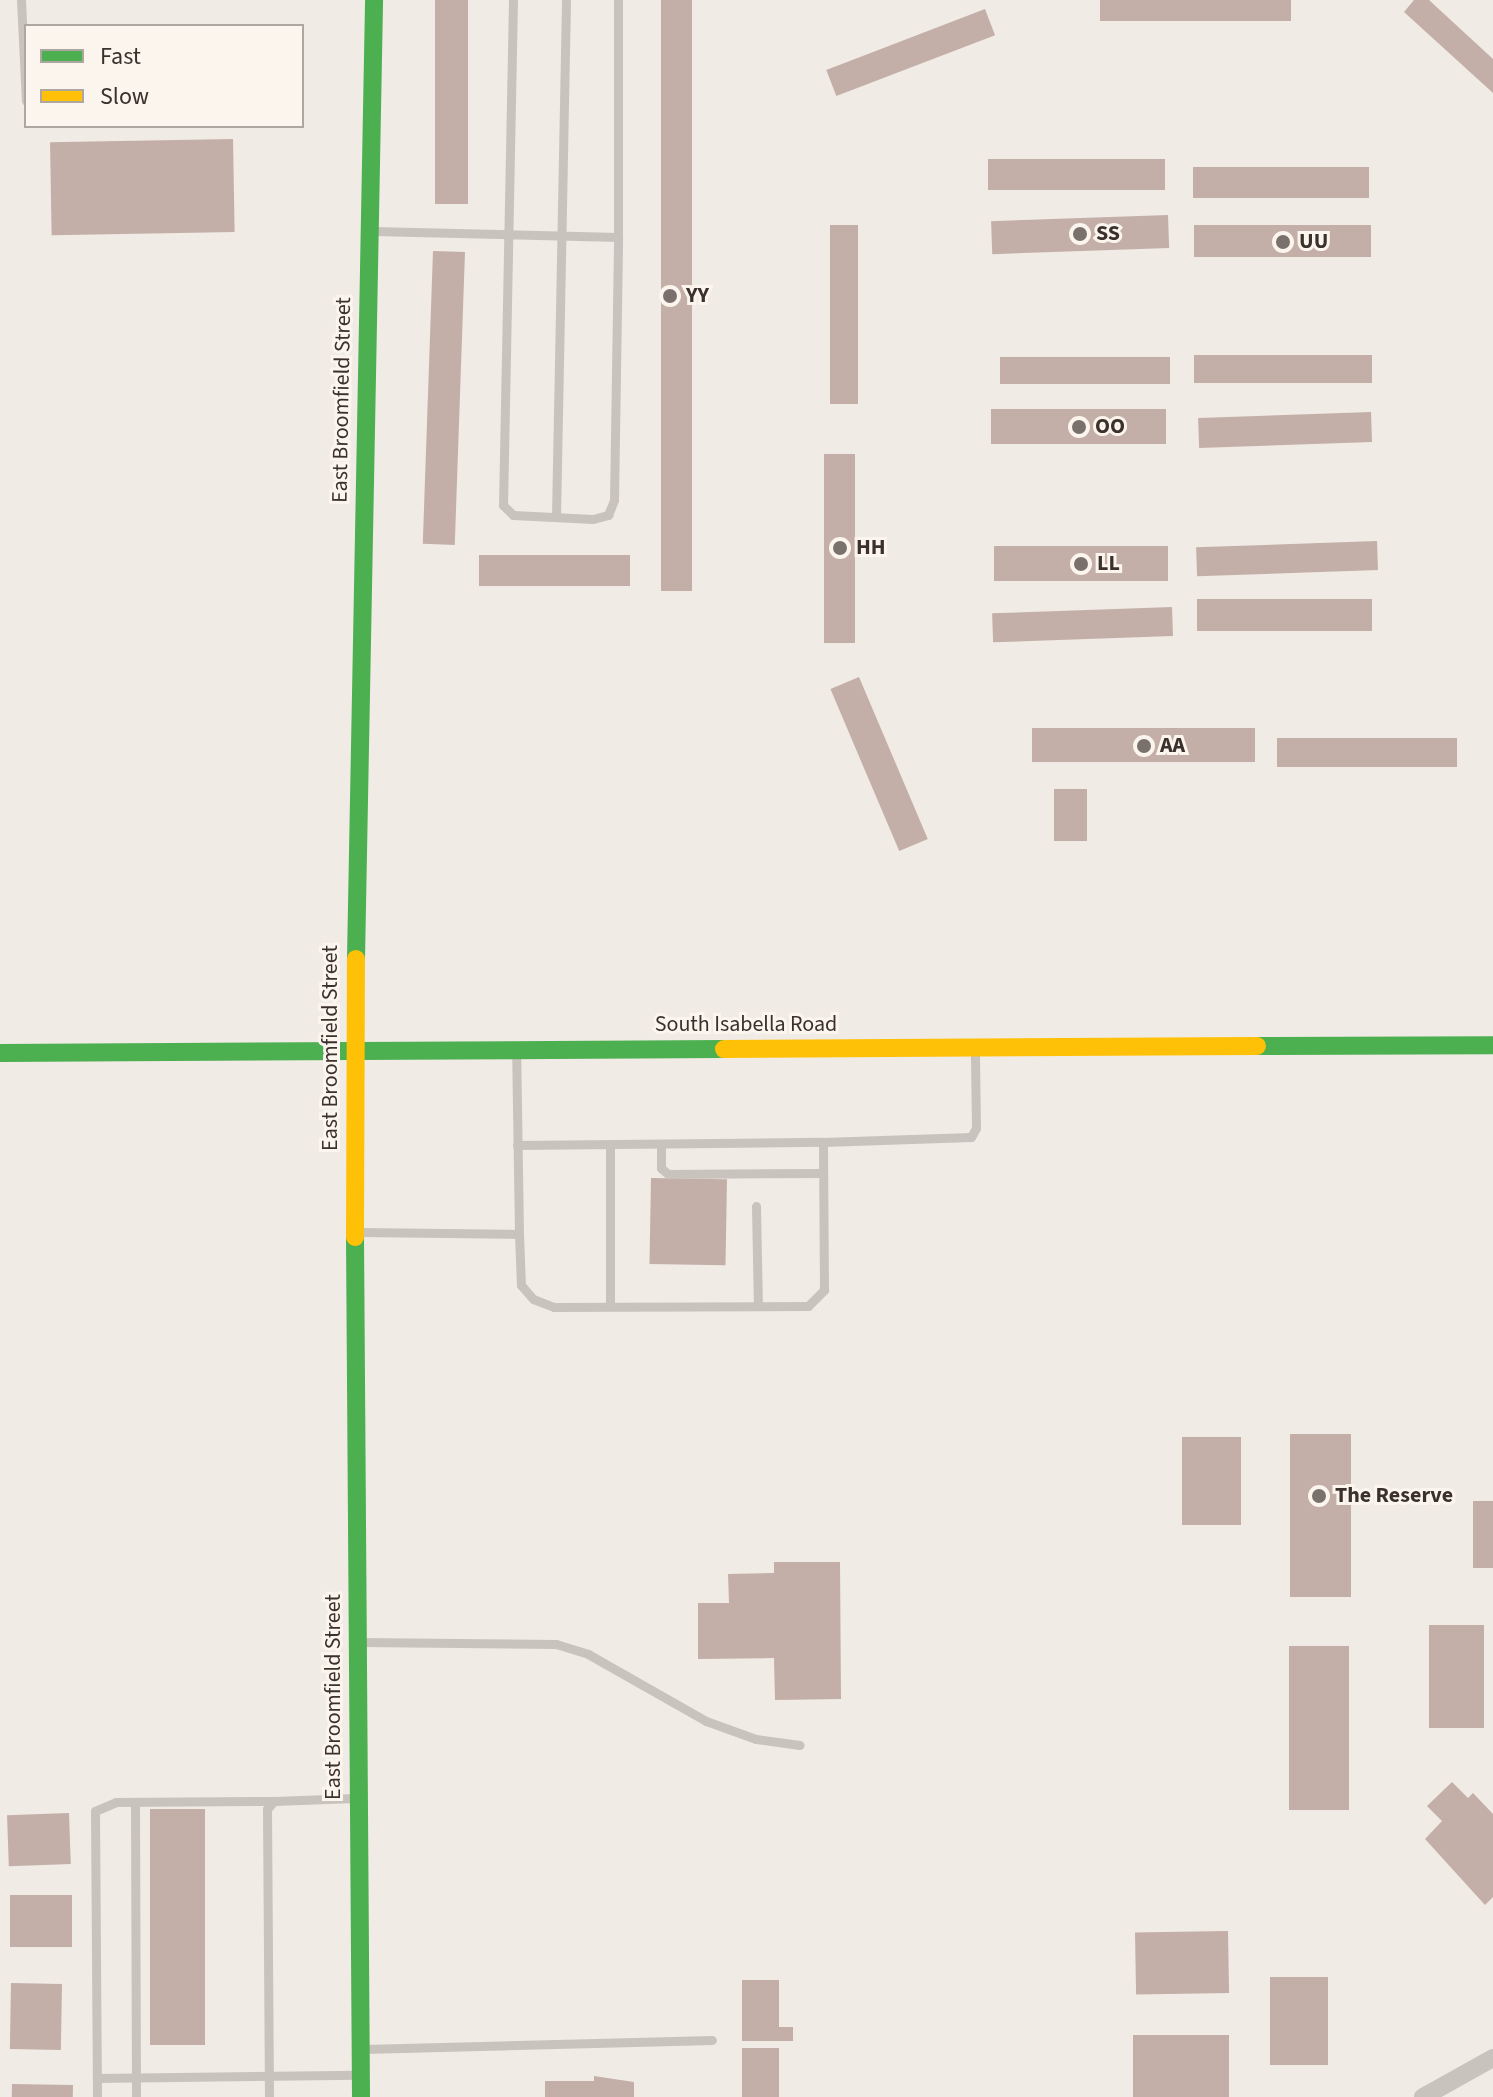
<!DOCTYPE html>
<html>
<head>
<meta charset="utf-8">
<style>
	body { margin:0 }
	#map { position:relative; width:1493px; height:2097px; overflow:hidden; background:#f0ebe5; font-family:"Source Sans 3",sans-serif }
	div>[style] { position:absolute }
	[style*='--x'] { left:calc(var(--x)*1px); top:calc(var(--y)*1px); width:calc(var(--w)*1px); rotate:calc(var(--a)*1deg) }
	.building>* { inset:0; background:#c3afa7; transform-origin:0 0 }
	.lane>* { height:9px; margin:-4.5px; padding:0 4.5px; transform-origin:4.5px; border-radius:4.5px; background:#c9c3be }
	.street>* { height:18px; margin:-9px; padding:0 9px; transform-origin:9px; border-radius:9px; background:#c9c3be }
	.fast>* { height:18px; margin:-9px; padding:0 9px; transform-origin:9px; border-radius:9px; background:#4caf50 }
	.slow>* { height:18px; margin:-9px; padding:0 9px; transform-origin:9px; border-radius:9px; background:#ffc107 }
	.dots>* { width:22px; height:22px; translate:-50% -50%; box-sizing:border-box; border:4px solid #fbf5ee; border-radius:50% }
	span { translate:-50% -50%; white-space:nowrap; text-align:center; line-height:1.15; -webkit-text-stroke:6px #fbf5ee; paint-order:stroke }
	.poi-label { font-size:22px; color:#3b302b; font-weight:700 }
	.left { translate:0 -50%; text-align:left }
	.street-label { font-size:22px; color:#3b302b }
	.legend { position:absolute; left:24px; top:24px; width:280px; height:104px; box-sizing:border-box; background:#fbf5ee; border:2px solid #aea6a0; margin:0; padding:10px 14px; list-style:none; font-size:24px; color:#3b302b }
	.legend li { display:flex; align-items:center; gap:16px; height:40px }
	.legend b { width:40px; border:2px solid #aea6a0 }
</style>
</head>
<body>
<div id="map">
	<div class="building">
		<div style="left:435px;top:0;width:33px;height:204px"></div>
		<div style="left:661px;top:0;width:31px;height:591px"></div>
		<div style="left:1100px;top:0;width:191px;height:21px"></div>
		<div style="clip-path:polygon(1414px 0,1429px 0,1493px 59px,1493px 93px,1404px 12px)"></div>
		<div style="left:985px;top:9px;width:28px;height:170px;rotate:69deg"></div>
		<div style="left:233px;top:139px;width:93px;height:183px;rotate:89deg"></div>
		<div style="left:988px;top:159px;width:177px;height:31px"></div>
		<div style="left:1369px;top:167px;width:31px;height:176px;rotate:90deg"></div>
		<div style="left:1168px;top:215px;width:33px;height:177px;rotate:88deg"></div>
		<div style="left:830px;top:225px;width:28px;height:179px"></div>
		<div style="left:1371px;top:225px;width:32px;height:177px;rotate:90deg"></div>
		<div style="left:433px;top:251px;width:32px;height:293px;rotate:2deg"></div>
		<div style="left:1372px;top:355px;width:28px;height:178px;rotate:90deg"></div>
		<div style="left:1000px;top:357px;width:170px;height:27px"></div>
		<div style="left:1166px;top:409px;width:35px;height:175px;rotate:90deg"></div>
		<div style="left:1371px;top:412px;width:30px;height:173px;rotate:88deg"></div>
		<div style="left:824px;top:454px;width:31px;height:189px"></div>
		<div style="left:1377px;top:541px;width:29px;height:181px;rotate:88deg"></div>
		<div style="left:994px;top:546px;width:174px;height:35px"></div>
		<div style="left:479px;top:555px;width:151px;height:31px"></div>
		<div style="left:1197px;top:599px;width:175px;height:32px"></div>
		<div style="left:1172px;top:607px;width:29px;height:180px;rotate:88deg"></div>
		<div style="left:859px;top:677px;width:176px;height:31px;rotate:67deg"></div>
		<div style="left:1255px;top:728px;width:34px;height:223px;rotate:90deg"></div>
		<div style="left:1277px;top:738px;width:180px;height:29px"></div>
		<div style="left:1054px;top:789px;width:33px;height:52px"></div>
		<div style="left:651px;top:1178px;width:76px;height:86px;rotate:1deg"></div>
		<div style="left:1290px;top:1434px;width:61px;height:163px"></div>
		<div style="left:1182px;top:1437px;width:59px;height:88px"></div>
		<div style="left:1473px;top:1501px;width:20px;height:67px"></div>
		<div style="clip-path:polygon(774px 1562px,840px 1562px,841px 1699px,775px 1700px,774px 1658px,698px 1659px,698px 1603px,729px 1603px,728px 1574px,774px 1573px)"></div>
		<div style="left:1429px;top:1625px;width:55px;height:103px"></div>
		<div style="left:1289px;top:1646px;width:60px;height:164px"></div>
		<div style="clip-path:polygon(1452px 1782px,1468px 1798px,1473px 1793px,1493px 1814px,1493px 1897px,1485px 1905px,1425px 1839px,1442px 1821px,1427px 1806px)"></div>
		<div style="left:150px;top:1809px;width:55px;height:236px"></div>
		<div style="left:69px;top:1813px;width:51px;height:62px;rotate:88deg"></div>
		<div style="left:10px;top:1895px;width:62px;height:52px"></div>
		<div style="left:1228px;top:1931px;width:62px;height:93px;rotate:89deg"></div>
		<div style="left:1328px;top:1977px;width:88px;height:58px;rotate:90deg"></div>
		<div style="clip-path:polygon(742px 1980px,779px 1980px,779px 2027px,793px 2027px,793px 2041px,742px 2041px)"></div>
		<div style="left:11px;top:1983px;width:51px;height:66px;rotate:1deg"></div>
		<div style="left:1229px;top:2035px;width:62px;height:96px;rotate:90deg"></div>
		<div style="left:742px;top:2048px;width:37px;height:49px"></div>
		<div style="clip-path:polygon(594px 2076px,634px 2082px,634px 2097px,545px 2097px,545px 2081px,594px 2081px)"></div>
		<div style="left:12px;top:2084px;width:61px;height:13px;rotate:1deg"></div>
	</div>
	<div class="lane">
		<div style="--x:21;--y:0;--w:101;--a:87.2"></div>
		<div style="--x:513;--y:0;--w:505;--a:91.13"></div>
		<div style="--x:503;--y:505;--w:14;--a:45"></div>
		<div style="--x:513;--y:515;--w:80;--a:2.9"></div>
		<div style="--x:593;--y:519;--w:16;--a:-15"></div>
		<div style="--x:608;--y:515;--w:16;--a:-68"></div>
		<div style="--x:614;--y:500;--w:263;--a:-89.1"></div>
		<div style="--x:373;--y:231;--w:245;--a:1.4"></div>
		<div style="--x:618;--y:237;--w:237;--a:-90"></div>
		<div style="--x:556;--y:517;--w:517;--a:-88.89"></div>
		<div style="--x:610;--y:1144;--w:162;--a:90"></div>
		<div style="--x:661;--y:1144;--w:24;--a:90"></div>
		<div style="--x:661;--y:1168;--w:9;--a:41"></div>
		<div style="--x:668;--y:1174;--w:155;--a:-0.4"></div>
		<div style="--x:517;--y:1145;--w:306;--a:-0.6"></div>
		<div style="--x:756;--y:1206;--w:100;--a:88.9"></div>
		<div style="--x:359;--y:1232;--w:160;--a:0.7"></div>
		<div style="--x:519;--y:1234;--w:182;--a:-90.9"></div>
		<div style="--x:519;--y:1234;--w:51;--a:87.8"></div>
		<div style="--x:521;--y:1285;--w:18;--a:49"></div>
		<div style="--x:533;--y:1299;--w:22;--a:21"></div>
		<div style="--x:554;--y:1307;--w:254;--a:-0.2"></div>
		<div style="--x:808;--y:1306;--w:23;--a:-45"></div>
		<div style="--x:824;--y:1290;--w:148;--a:-90.4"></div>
		<div style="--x:823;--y:1142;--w:148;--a:-1.9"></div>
		<div style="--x:971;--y:1137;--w:10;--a:-61"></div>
		<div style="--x:976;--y:1128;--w:76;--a:-90.8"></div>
		<div style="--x:359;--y:1642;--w:197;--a:0.6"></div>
		<div style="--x:556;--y:1644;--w:34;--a:17"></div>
		<div style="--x:588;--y:1654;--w:136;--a:29.6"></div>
		<div style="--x:706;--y:1721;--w:53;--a:19.8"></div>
		<div style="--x:756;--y:1739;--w:44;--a:7.8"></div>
		<div style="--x:135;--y:1805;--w:292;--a:89.8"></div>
		<div style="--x:364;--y:2049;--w:348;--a:-1.5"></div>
		<div style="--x:97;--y:2078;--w:261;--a:-0.7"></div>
		<div style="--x:97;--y:2097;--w:286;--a:-90.4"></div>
		<div style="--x:95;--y:1811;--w:23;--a:-23"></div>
		<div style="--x:116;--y:1802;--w:158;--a:-0.4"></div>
		<div style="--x:269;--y:2097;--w:288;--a:-90.4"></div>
		<div style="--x:267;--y:1809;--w:11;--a:-49"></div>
		<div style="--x:274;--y:1801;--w:81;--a:-2.1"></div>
	</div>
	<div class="street">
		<div style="--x:1423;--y:2097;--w:80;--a:-29.1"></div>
	</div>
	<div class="fast">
		<div style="--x:356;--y:959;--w:959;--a:-88.92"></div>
		<div style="--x:1257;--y:1046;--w:236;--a:-0.2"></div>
		<div style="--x:0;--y:1053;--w:724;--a:-0.32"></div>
		<div style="--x:355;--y:1237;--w:860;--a:89.6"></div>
	</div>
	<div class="slow">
		<div style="--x:724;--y:1049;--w:533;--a:-0.32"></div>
		<div style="--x:355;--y:1237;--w:278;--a:-89.8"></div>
	</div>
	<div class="dots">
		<div style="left:1080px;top:234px;background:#7a716c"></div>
		<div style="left:1283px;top:242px;background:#7a716c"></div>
		<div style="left:670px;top:296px;background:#7a716c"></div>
		<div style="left:1079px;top:427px;background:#7a716c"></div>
		<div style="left:840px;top:548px;background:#7a716c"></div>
		<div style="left:1081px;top:564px;background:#7a716c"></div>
		<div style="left:1144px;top:746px;background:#7a716c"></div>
		<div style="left:1319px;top:1496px;background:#7a716c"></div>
	</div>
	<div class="poi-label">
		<span class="left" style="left:1096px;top:234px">SS</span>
		<span class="left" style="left:1299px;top:242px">UU</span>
		<span class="left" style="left:686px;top:296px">YY</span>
		<span class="left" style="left:1095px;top:427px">OO</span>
		<span class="left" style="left:856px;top:548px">HH</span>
		<span class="left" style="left:1097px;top:564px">LL</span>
		<span class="left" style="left:1160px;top:746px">AA</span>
		<span class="left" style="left:1335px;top:1496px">The Reserve</span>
	</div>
	<div class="street-label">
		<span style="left:342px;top:400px;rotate:-89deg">East Broomfield Street</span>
		<span style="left:746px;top:1025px">South Isabella Road</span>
		<span style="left:331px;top:1048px;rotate:-90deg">East Broomfield Street</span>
		<span style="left:334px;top:1697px;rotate:-90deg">East Broomfield Street</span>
	</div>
	<ul class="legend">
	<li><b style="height:10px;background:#4caf50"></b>Fast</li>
	<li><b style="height:10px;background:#ffc107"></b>Slow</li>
	</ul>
</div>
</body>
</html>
